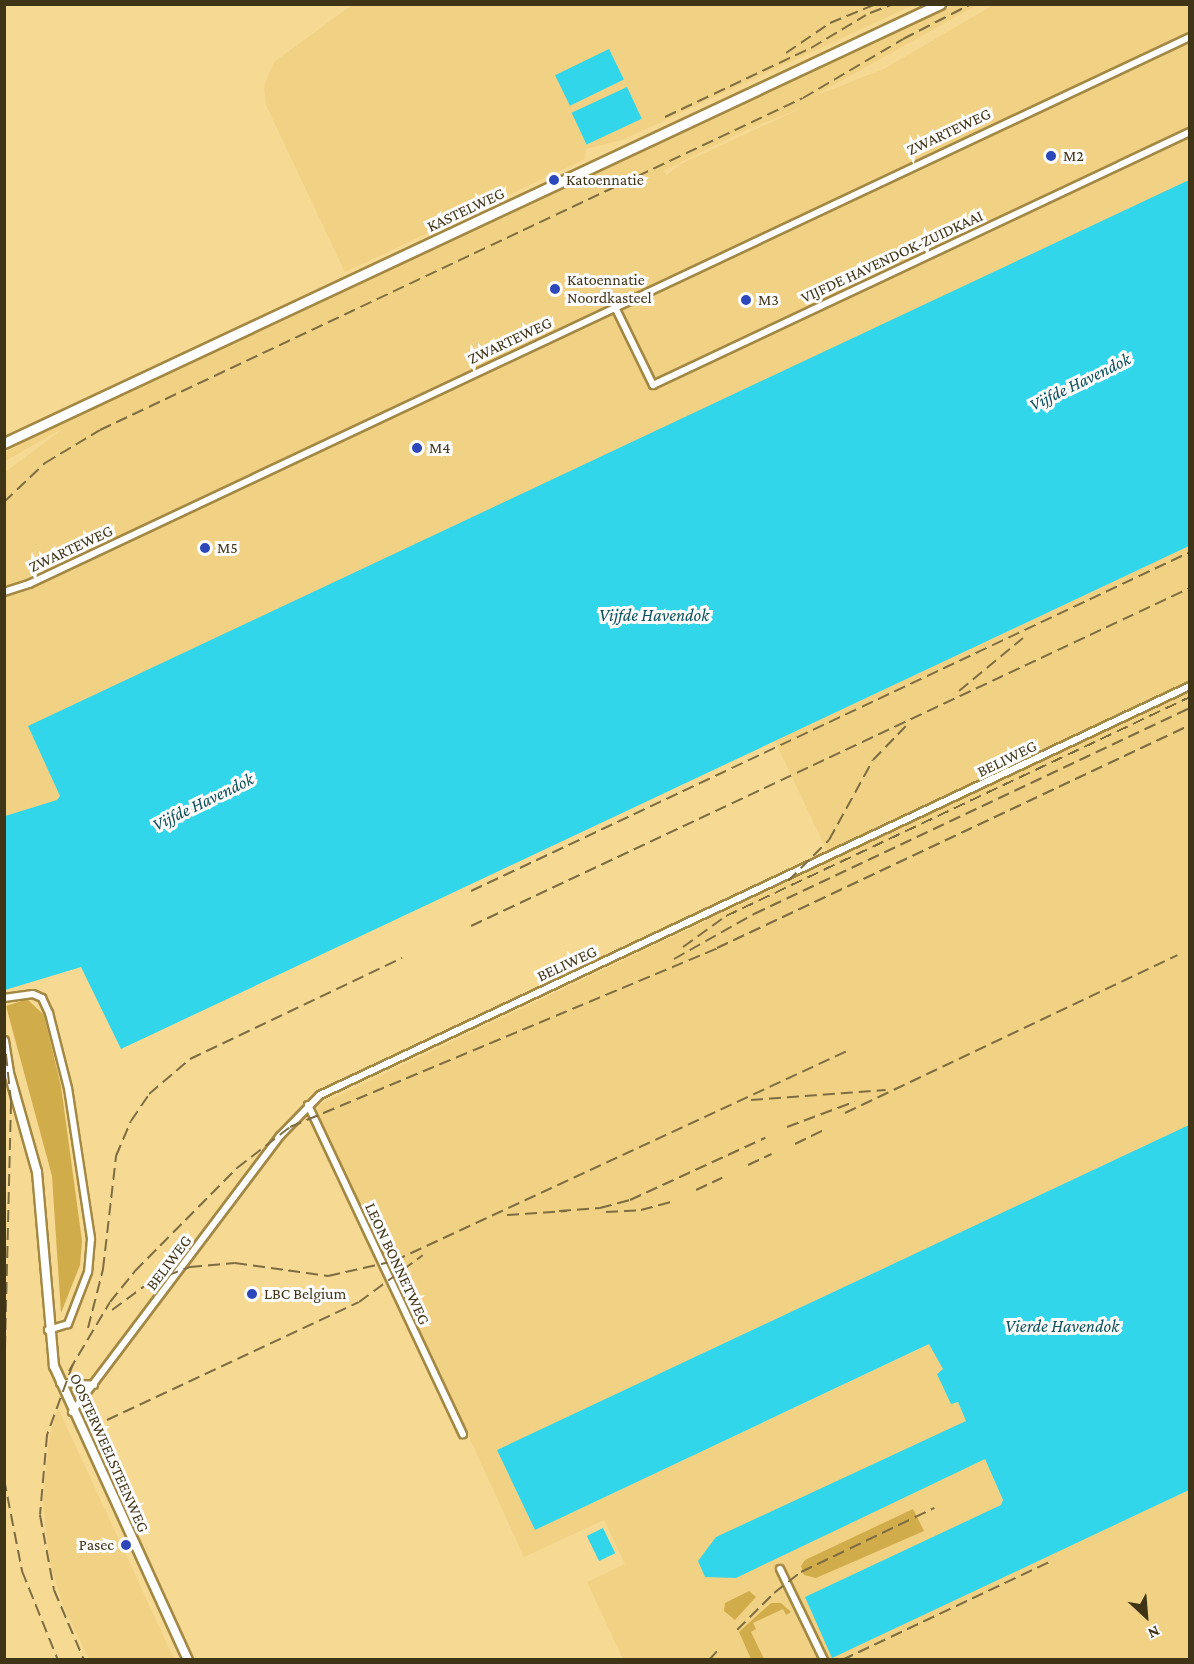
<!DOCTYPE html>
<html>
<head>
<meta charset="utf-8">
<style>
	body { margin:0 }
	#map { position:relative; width:1194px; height:1664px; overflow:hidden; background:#f6d993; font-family:"Crimson Pro",serif }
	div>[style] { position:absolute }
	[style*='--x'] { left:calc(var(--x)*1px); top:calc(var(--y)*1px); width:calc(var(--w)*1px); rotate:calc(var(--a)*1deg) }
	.built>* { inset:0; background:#f1d183 }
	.green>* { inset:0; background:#d1ac4b }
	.water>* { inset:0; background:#31d6eb; transform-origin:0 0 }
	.roads { filter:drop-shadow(2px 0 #a38844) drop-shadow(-2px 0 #a38844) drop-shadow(0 2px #a38844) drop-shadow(0 -2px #a38844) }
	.minor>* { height:6px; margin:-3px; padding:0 3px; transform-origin:3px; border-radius:3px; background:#fff }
	.secondary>* { height:8px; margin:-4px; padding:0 4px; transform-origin:4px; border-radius:4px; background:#fff }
	.primary>* { height:9px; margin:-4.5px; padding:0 4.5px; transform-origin:4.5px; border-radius:4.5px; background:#fff }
	.rail>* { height:2px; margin-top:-1px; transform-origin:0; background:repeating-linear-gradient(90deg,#7e6c41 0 12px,transparent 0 18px) }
	.dots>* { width:16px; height:16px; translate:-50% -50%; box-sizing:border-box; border:3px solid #fdfdfd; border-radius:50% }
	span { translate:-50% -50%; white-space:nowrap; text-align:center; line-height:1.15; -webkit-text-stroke:6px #fdfdfd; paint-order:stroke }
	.street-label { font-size:16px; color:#403417 }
	.poi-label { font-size:16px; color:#403417 }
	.left { translate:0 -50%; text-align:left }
	.right { translate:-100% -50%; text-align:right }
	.water-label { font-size:18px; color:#0c5059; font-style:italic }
	.frame { position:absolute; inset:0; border:6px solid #403417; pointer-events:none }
	.north { position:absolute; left:1116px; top:1586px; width:60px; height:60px; -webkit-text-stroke:4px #fdfdfd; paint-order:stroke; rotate:154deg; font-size:16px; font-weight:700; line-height:24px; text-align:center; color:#403417 }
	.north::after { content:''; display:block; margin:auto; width:21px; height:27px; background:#403417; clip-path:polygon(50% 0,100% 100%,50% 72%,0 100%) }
</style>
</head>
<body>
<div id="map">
	<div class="built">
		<div style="clip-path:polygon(352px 5px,913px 5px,622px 140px,586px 149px,585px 159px,345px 272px,266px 105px,264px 86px,274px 62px)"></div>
		<div style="clip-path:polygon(evenodd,955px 5px,977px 5px,810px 98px,886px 68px,993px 5px,1189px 5px,1189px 180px,60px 793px,57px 800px,5px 816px,4px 473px,67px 426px,5px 461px,5px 453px,42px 432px,955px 5px,804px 107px,681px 164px,667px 175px,663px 171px,748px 129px,804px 107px)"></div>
		<div style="clip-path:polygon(1189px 546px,1189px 1125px,497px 1450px,535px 1530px,930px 1344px,943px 1369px,937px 1373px,952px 1404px,958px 1402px,967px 1420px,961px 1424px,979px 1462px,985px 1459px,1003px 1501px,1001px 1505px,805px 1597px,832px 1657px,1189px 1490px,1189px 1659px,623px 1659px,587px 1582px,625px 1564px,604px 1520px,524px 1557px,400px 1286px,402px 1278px,412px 1273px,409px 1265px,384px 1258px,320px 1120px,317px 1106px,832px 861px,775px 741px)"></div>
		<div style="clip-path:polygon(58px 1408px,174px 1659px,89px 1659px,63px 1605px,49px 1560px,43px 1500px,49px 1440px)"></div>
	</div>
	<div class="green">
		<div style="clip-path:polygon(27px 999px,44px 1015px,61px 1086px,82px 1241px,80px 1265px,61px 1313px,52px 1176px,6px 1006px)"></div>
		<div style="clip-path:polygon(913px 1509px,924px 1531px,816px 1578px,804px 1575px,801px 1566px,805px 1560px)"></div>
		<div style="clip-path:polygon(749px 1591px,756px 1597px,735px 1620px,724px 1611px,725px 1603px)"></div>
		<div style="clip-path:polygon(771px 1603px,781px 1603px,791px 1612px,786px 1615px,783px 1609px,753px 1623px,756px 1629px,751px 1632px,764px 1659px,751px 1659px,739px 1632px)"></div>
	</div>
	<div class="water">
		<div style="left:609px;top:49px;width:34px;height:60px;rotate:64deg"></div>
		<div style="left:627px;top:87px;width:35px;height:61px;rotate:65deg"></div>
		<div style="clip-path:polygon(1189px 180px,1189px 546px,121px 1049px,81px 967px,5px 990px,5px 816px,57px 800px,60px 796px,28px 726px)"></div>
		<div style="clip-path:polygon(1189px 1125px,1189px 1490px,832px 1658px,805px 1597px,1001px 1505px,1003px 1500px,985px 1459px,736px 1578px,705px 1577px,698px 1561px,716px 1537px,966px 1421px,958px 1402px,951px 1404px,937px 1374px,943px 1369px,929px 1344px,535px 1530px,497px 1450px)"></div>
		<div style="left:603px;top:1528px;width:28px;height:18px;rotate:64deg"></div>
	</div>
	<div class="roads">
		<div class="minor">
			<div style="--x:615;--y:307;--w:87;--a:64"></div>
			<div style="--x:653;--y:385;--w:594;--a:-25.23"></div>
			<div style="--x:4;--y:592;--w:26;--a:-18"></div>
			<div style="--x:29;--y:584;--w:1283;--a:-25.23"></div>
			<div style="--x:4;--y:998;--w:29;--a:-8"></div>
			<div style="--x:33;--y:994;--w:10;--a:24"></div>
			<div style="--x:42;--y:998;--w:17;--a:65"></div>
			<div style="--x:49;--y:1013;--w:77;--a:75.8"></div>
			<div style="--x:68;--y:1088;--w:153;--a:81.3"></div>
			<div style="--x:91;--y:1239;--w:33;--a:95"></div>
			<div style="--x:88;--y:1272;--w:56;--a:111"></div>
			<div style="--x:68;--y:1324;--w:21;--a:163"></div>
			<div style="--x:308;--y:1105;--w:364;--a:64.8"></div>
			<div style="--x:60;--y:1383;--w:34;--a:3"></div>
			<div style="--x:72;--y:1412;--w:346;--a:-53"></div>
			<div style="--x:280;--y:1136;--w:57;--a:-45.7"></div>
			<div style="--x:320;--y:1095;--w:961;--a:-25.18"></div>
			<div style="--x:780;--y:1569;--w:101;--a:64.2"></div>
		</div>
		<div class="secondary">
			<div style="--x:4;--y:1041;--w:32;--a:81"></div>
			<div style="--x:9;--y:1073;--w:103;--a:74.2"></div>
			<div style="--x:37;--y:1172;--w:195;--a:85"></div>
			<div style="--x:54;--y:1366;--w:323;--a:65.5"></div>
		</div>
		<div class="primary">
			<div style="--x:4;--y:443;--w:1034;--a:-25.13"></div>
		</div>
	</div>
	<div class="rail">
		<div style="--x:870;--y:13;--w:25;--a:-21"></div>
		<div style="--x:786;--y:53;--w:53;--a:-34.3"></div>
		<div style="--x:830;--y:23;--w:50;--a:-22.4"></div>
		<div style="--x:665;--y:117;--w:161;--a:-25.3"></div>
		<div style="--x:811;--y:48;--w:64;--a:-31"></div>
		<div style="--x:4;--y:502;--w:57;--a:-43.6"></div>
		<div style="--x:45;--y:463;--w:64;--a:-31"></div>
		<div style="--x:100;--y:430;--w:777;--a:-25.28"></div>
		<div style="--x:803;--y:98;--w:116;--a:-30.5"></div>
		<div style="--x:903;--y:39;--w:76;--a:-27.2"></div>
		<div style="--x:959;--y:691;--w:83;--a:-39.6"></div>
		<div style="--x:788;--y:881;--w:58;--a:-45"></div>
		<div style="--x:829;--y:840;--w:91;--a:-61.2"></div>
		<div style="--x:873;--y:760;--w:47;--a:-45.9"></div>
		<div style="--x:471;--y:891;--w:795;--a:-25.24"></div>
		<div style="--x:471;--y:926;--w:794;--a:-25.18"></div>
		<div style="--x:683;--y:947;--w:53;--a:-35.8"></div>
		<div style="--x:726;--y:916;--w:513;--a:-25.27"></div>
		<div style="--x:674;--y:959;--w:92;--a:-29.4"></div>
		<div style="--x:754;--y:914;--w:482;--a:-25.3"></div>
		<div style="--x:4;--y:1036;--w:66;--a:83.9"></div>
		<div style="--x:11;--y:1102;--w:277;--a:91.4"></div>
		<div style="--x:751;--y:1100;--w:135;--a:-4.2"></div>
		<div style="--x:845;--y:1113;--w:368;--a:-25.4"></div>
		<div style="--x:787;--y:1127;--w:72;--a:-20.5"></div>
		<div style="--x:795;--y:1144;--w:34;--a:-26"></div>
		<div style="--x:748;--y:1165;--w:26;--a:-25"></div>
		<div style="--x:696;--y:1190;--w:29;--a:-25"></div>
		<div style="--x:559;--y:1211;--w:41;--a:-4.2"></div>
		<div style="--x:600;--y:1208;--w:31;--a:-15"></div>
		<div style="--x:630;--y:1200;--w:149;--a:-24.7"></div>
		<div style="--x:606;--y:1212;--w:35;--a:-3"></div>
		<div style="--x:641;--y:1210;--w:31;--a:-15"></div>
		<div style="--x:507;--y:1215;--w:60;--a:-3.8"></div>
		<div style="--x:112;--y:1310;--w:47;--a:-36.4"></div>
		<div style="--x:150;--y:1282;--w:43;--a:-20.6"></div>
		<div style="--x:190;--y:1267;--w:45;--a:-5.1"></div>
		<div style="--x:235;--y:1263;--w:94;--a:8"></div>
		<div style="--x:328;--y:1276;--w:68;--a:-12.8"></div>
		<div style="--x:394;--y:1261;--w:502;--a:-24.88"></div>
		<div style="--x:88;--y:1328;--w:61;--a:-75.7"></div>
		<div style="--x:103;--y:1269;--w:114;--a:-83.4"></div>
		<div style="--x:116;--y:1156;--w:38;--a:-67"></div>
		<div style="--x:131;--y:1121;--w:32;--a:-56"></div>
		<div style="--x:149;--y:1094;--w:54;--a:-40.5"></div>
		<div style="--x:190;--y:1059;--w:235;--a:-25.5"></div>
		<div style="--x:73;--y:1364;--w:76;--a:110.1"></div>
		<div style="--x:47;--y:1435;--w:80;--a:95"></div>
		<div style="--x:40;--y:1515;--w:76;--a:79.4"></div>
		<div style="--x:54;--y:1590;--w:76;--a:66.8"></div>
		<div style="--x:69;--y:1371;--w:80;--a:-59.3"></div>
		<div style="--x:110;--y:1302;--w:40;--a:-51"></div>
		<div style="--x:135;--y:1271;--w:145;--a:-45.3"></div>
		<div style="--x:237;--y:1168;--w:67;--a:-37.7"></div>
		<div style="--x:290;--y:1127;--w:463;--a:-22.7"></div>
		<div style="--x:717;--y:948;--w:523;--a:-25.24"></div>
		<div style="--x:107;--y:1420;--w:278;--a:-25.1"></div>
		<div style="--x:359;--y:1302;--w:79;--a:-36.3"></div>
		<div style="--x:4;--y:1479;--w:94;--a:78.9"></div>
		<div style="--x:22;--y:1571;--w:96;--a:68"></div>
		<div style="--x:737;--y:1630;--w:52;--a:-45"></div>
		<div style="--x:774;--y:1593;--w:34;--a:-38"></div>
		<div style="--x:801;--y:1572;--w:148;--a:-25.7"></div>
		<div style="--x:709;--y:1660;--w:13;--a:-48"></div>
		<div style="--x:842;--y:1660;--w:229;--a:-25.3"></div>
	</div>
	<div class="dots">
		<div style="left:1051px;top:156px;background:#2d48b9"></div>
		<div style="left:554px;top:180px;background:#2d48b9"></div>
		<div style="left:555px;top:289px;background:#2d48b9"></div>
		<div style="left:746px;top:300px;background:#2d48b9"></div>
		<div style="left:417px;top:448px;background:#2d48b9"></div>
		<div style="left:205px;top:548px;background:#2d48b9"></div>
		<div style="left:252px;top:1294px;background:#2d48b9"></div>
		<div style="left:126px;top:1545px;background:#2d48b9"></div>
	</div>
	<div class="street-label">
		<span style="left:949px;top:132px;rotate:-25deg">ZWARTEWEG</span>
		<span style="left:466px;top:210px;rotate:-25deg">KASTELWEG</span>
		<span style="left:892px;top:257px;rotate:-25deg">VIJFDE HAVENDOK-ZUIDKAAI</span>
		<span style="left:510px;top:341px;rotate:-25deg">ZWARTEWEG</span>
		<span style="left:71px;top:549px;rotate:-25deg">ZWARTEWEG</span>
		<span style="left:1007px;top:759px;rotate:-26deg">BELIWEG</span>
		<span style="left:567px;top:964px;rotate:-25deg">BELIWEG</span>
		<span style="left:169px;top:1263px;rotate:-53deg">BELIWEG</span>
		<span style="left:397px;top:1264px;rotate:65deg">LEON BONNETWEG</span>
		<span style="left:109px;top:1453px;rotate:66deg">OOSTERWEELSTEENWEG</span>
	</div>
	<div class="poi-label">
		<span class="left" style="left:1063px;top:156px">M2</span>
		<span class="left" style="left:566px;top:180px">Katoennatie</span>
		<span class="left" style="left:567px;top:289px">Katoennatie<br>Noordkasteel</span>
		<span class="left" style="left:758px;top:300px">M3</span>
		<span class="left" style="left:429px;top:448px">M4</span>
		<span class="left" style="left:217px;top:548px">M5</span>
		<span class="left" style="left:264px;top:1294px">LBC Belgium</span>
		<span class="right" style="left:114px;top:1545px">Pasec</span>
	</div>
	<div class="water-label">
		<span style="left:1080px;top:382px;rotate:-26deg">Vijfde Havendok</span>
		<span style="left:654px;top:615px">Vijfde Havendok</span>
		<span style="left:203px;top:802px;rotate:-26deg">Vijfde Havendok</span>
		<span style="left:1062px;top:1326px">Vierde Havendok</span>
	</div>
	<div class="frame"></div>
	<div class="north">N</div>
</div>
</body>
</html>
